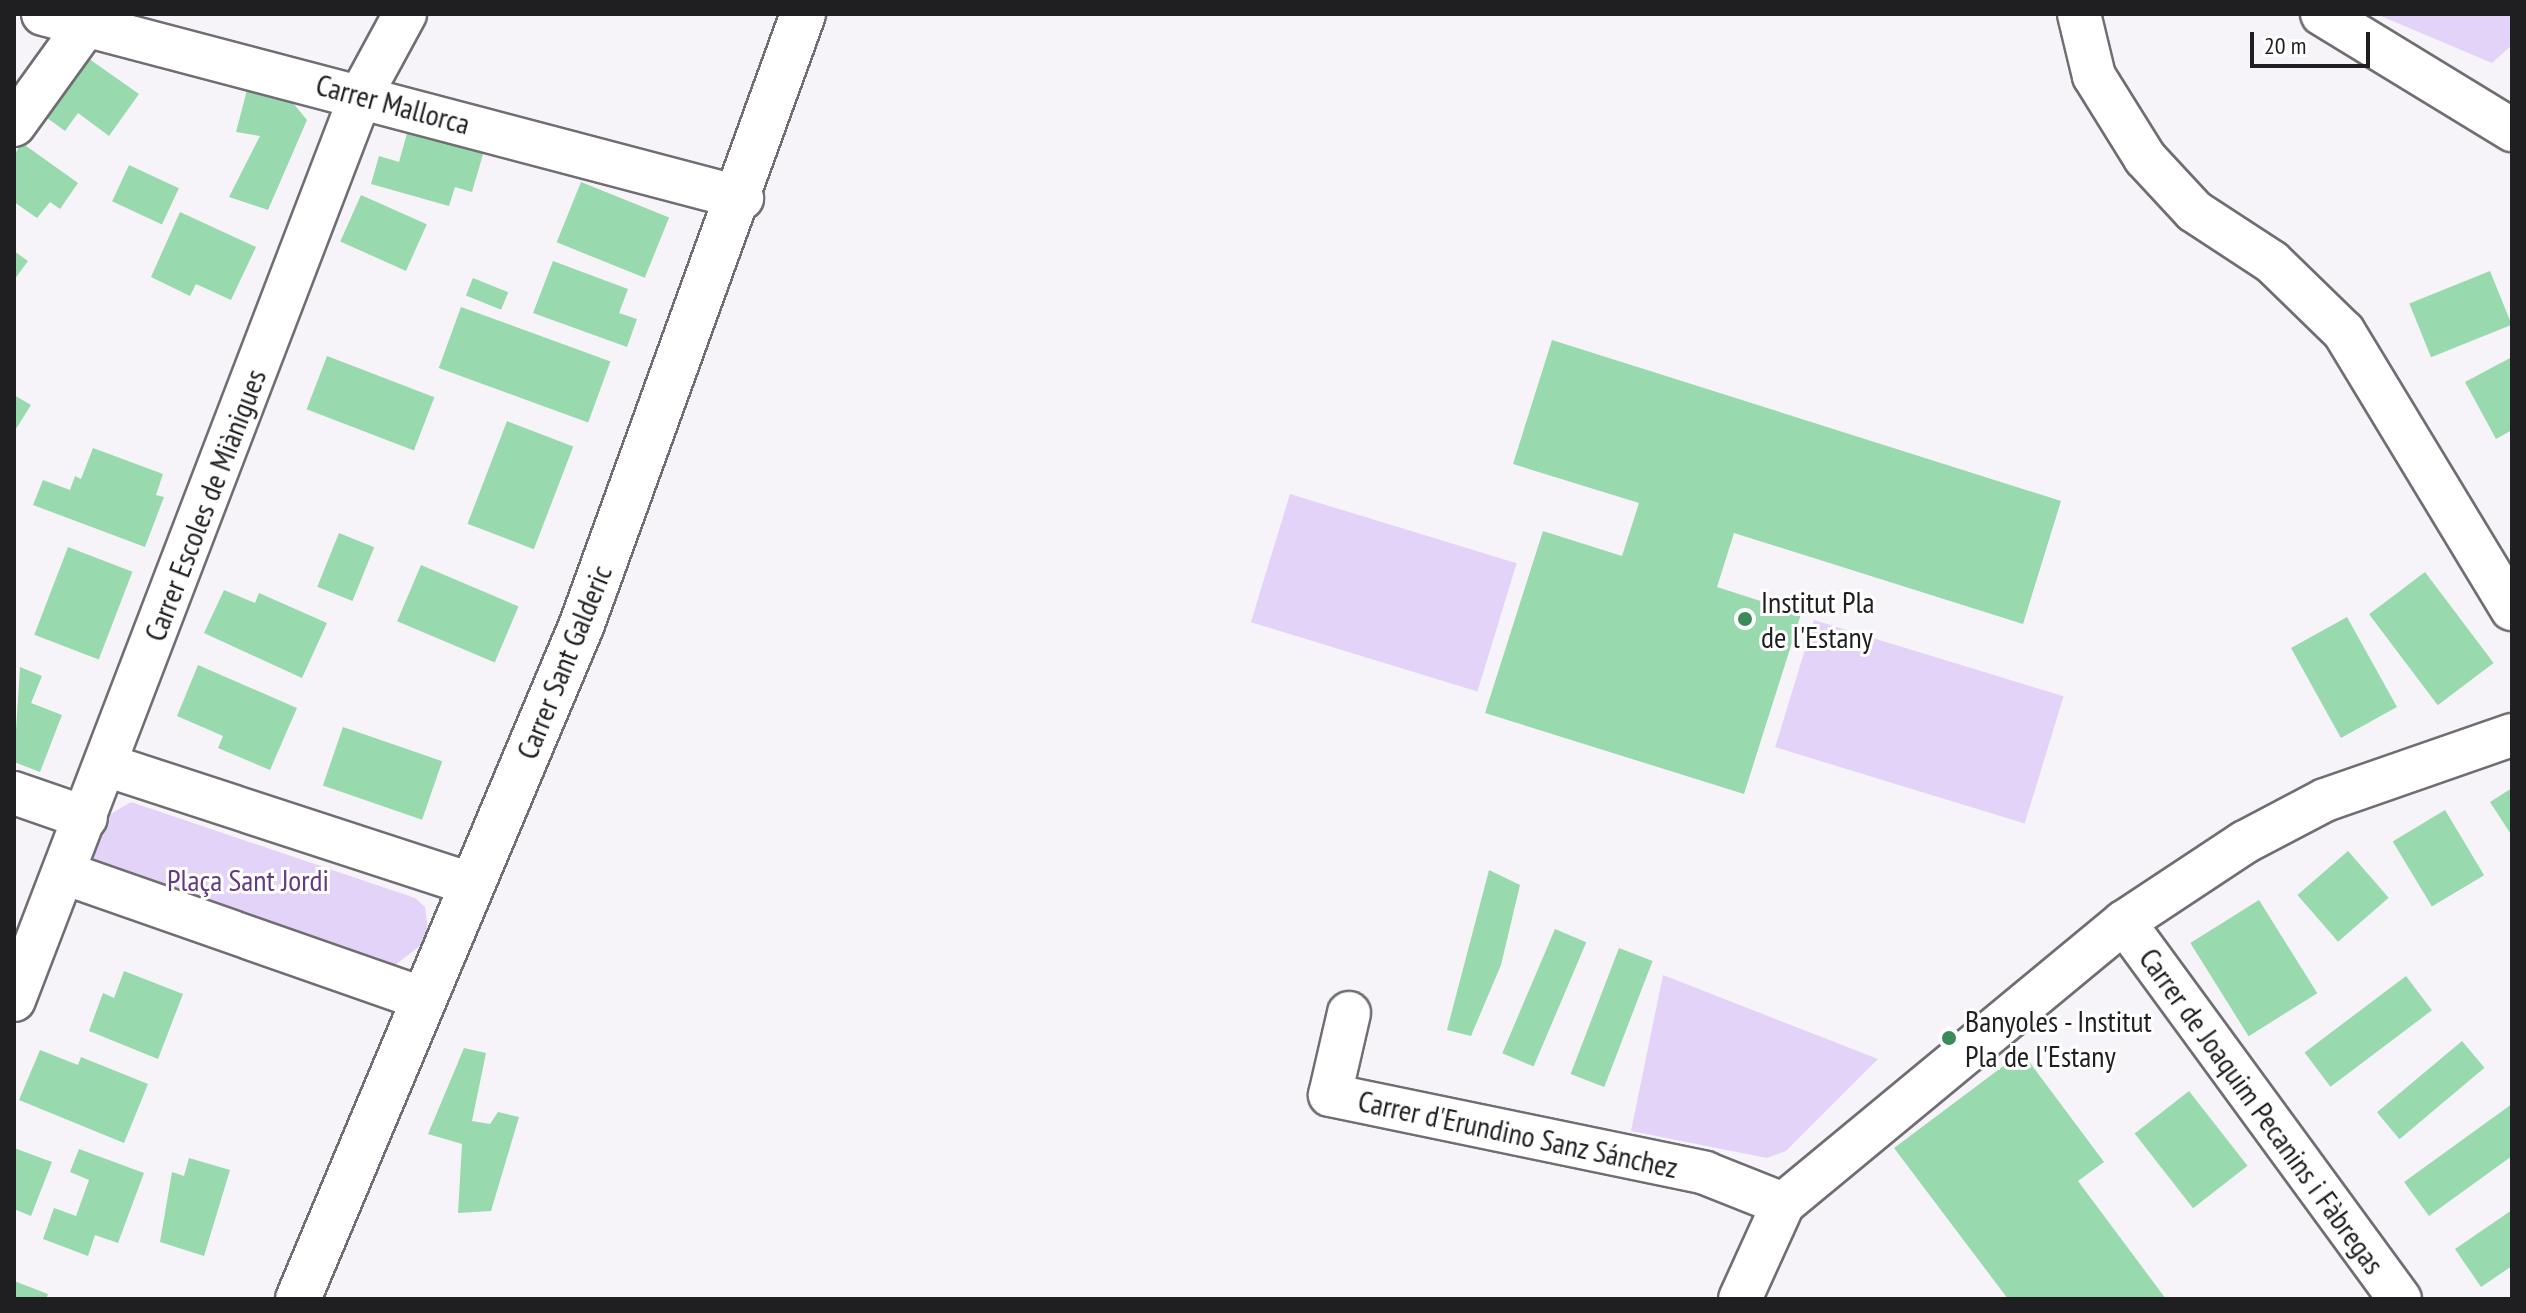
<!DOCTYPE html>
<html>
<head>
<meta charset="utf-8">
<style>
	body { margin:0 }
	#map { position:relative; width:2526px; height:1313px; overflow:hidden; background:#f6f4f8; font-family:"PT Sans Narrow",sans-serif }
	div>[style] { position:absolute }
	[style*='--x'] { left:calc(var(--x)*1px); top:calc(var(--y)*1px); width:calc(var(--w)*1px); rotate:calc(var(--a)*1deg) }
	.green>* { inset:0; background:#e4d3f8; transform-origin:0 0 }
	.building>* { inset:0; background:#98daae; transform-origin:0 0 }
	.roads { filter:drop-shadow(2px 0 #706e72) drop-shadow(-2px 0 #706e72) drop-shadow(0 2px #706e72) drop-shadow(0 -2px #706e72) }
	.minor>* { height:42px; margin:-21px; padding:0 21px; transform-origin:21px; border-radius:21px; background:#fff }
	.tertiary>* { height:44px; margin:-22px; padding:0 22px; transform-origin:22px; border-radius:22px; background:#fff }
	.dots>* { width:22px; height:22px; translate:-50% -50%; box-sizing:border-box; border:4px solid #fff; border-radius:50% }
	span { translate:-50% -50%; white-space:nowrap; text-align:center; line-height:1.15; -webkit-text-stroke:6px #fff; paint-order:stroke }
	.street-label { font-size:30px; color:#1f1e20 }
	.poi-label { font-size:30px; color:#1f1e20 }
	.left { translate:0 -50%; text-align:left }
	.park-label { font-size:30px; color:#613b84 }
	.frame { position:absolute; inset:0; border:16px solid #1f1e20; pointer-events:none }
	.scale { position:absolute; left:2250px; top:32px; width:120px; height:36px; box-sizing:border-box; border:4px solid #1f1e20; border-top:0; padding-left:10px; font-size:24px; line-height:28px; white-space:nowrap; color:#1f1e20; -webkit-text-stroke:6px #fff; paint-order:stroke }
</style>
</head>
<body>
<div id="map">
	<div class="green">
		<div style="clip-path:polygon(2376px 14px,2512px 14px,2512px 45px,2492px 63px)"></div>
		<div style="left:1290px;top:494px;width:237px;height:134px;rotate:17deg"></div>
		<div style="left:1814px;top:620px;width:261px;height:133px;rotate:17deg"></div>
		<div style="clip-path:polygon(131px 802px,415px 898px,425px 907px,429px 939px,391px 968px,105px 870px,94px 859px,99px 821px)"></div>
		<div style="clip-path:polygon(1663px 975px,1878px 1059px,1786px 1151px,1767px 1158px,1631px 1131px)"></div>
	</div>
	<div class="building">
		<div style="clip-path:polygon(85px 56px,139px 94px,109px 136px,78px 113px,65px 131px,43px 115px)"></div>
		<div style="clip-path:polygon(247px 90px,293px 103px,307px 120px,268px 210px,229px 197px,260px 136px,236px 132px)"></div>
		<div style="clip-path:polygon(408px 130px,484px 151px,472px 192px,455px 187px,449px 206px,371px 184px,379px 156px,399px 162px)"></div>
		<div style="clip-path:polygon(22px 143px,78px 183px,60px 209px,50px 202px,37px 218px,14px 202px,14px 155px)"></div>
		<div style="left:129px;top:165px;width:55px;height:40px;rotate:25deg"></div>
		<div style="left:581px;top:182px;width:95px;height:65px;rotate:22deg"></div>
		<div style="left:361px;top:195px;width:72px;height:51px;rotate:24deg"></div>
		<div style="clip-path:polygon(180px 212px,256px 247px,231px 300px,196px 284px,190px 296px,151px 277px)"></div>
		<div style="clip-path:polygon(14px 251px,28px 261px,14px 280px)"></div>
		<div style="clip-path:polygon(553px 261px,628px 289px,619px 313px,637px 319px,627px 347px,533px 313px)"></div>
		<div style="left:2490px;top:271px;width:58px;height:87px;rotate:68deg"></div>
		<div style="left:473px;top:278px;width:38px;height:19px;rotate:22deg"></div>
		<div style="left:461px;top:307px;width:159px;height:65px;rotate:20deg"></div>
		<div style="clip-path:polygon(1552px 340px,2061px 501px,2023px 624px,1734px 533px,1717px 587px,1801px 614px,1744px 794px,1485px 713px,1543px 531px,1622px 556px,1639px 503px,1513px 464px)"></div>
		<div style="left:327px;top:356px;width:115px;height:57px;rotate:21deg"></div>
		<div style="clip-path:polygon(2512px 357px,2512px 430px,2496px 439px,2465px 382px)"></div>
		<div style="clip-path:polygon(14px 395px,31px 405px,14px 432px)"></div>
		<div style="left:507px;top:421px;width:71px;height:110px;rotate:21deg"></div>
		<div style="clip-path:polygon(93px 448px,163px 474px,156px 495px,164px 497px,145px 547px,33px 505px,43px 480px,70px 490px,75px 476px,81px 479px)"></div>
		<div style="left:339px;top:533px;width:38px;height:58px;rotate:22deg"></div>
		<div style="left:68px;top:547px;width:69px;height:94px;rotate:21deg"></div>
		<div style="left:421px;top:565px;width:106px;height:61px;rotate:23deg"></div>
		<div style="left:2425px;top:572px;width:114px;height:70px;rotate:53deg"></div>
		<div style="clip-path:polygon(224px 590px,255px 603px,259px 593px,327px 623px,302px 678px,204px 633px)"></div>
		<div style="left:2347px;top:617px;width:103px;height:64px;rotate:61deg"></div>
		<div style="clip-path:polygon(198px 665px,297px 708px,270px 770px,218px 748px,223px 736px,177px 716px)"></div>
		<div style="clip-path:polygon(20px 667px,42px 676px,31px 703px,62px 715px,40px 772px,14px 762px)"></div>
		<div style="left:343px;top:727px;width:105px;height:62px;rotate:19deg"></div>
		<div style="clip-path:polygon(2512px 788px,2512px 836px,2490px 802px)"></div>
		<div style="left:2445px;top:810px;width:76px;height:61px;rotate:59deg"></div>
		<div style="left:2348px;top:851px;width:62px;height:67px;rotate:49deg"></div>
		<div style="clip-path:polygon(1489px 870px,1520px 885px,1501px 965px,1471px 1036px,1447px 1030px)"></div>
		<div style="left:2259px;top:900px;width:110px;height:81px;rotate:58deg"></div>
		<div style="left:1555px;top:929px;width:34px;height:135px;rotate:23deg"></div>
		<div style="left:1619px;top:948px;width:36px;height:135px;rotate:21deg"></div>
		<div style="clip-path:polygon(124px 971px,183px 994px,158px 1059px,89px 1031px,103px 993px,114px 998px)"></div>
		<div style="left:2406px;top:976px;width:43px;height:127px;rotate:53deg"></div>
		<div style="left:2462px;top:1041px;width:35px;height:111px;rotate:50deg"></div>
		<div style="clip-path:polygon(464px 1048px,486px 1053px,472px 1121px,490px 1124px,498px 1112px,519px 1117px,491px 1211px,458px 1213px,462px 1144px,428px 1134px)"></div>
		<div style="clip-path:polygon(40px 1050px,78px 1065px,81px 1057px,148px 1084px,124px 1143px,19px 1100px)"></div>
		<div style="clip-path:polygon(2022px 1052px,2104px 1162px,2078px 1181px,2166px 1299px,2008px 1299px,1894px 1148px)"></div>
		<div style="left:2189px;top:1091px;width:95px;height:69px;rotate:52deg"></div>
		<div style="clip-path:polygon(2512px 1104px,2512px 1156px,2429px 1216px,2404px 1182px)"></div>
		<div style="clip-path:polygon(14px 1148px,52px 1162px,31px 1216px,14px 1209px)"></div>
		<div style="clip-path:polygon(79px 1149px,144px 1173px,118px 1243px,95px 1235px,88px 1256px,43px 1239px,54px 1208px,76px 1216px,89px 1180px,70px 1172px)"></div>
		<div style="clip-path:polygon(189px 1158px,230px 1170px,204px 1256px,160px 1242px,172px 1172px,184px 1176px)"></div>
		<div style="clip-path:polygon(2512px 1210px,2512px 1266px,2481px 1287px,2455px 1249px)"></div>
		<div style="clip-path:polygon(14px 1281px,48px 1294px,46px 1299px,14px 1299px)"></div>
	</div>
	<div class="roads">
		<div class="minor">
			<div style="--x:43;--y:14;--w:723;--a:14.75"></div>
			<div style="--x:2079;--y:14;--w:64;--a:76.4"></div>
			<div style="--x:2094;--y:76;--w:97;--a:58.1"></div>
			<div style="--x:2145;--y:158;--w:72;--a:47.2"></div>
			<div style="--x:2194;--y:211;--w:93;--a:33.2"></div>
			<div style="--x:2272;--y:262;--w:100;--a:44.2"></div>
			<div style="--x:2344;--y:332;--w:324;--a:58.8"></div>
			<div style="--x:2322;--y:14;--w:223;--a:31.4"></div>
			<div style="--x:14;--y:125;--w:137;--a:-54.2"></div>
			<div style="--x:106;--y:765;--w:384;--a:18.1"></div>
			<div style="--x:14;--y:793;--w:76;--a:19.1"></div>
			<div style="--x:64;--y:873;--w:380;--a:19.3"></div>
			<div style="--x:2124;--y:922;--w:467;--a:53.8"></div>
			<div style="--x:14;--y:1000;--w:969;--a:-69.02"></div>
			<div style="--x:361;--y:95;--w:92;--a:-61.5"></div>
			<div style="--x:1349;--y:1013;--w:84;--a:103"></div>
			<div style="--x:1330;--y:1095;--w:383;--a:11.7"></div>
			<div style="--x:1705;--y:1173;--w:84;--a:21.7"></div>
			<div style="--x:1740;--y:1299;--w:104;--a:-65.6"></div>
			<div style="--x:1783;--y:1204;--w:442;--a:-39.6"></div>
			<div style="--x:2124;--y:922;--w:145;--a:-33.5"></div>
			<div style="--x:2245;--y:842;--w:90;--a:-27.7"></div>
			<div style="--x:2325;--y:800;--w:198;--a:-19.2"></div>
		</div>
		<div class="tertiary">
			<div style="--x:298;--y:1299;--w:732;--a:-67.18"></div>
			<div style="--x:582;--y:624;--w:649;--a:-70.08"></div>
		</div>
	</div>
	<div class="dots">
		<div style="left:1745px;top:619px;background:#3a8a5a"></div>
		<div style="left:1949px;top:1038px;background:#3a8a5a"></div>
	</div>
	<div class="street-label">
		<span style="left:393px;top:104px;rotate:15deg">Carrer Mallorca</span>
		<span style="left:205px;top:505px;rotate:-69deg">Carrer Escoles de Miànigues</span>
		<span style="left:564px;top:662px;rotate:-68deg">Carrer Sant Galderic</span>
		<span style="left:2262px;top:1111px;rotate:54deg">Carrer de Joaquim Pecanins i Fàbregas</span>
		<span style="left:1518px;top:1134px;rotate:12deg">Carrer d'Erundino Sanz Sánchez</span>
	</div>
	<div class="poi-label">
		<span class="left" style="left:1761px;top:619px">Institut Pla<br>de l'Estany</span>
		<span class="left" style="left:1965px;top:1038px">Banyoles - Institut<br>Pla de l'Estany</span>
	</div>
	<div class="park-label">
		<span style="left:248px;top:880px">Plaça Sant Jordi</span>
	</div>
	<div class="frame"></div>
	<div class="scale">20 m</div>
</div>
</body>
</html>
